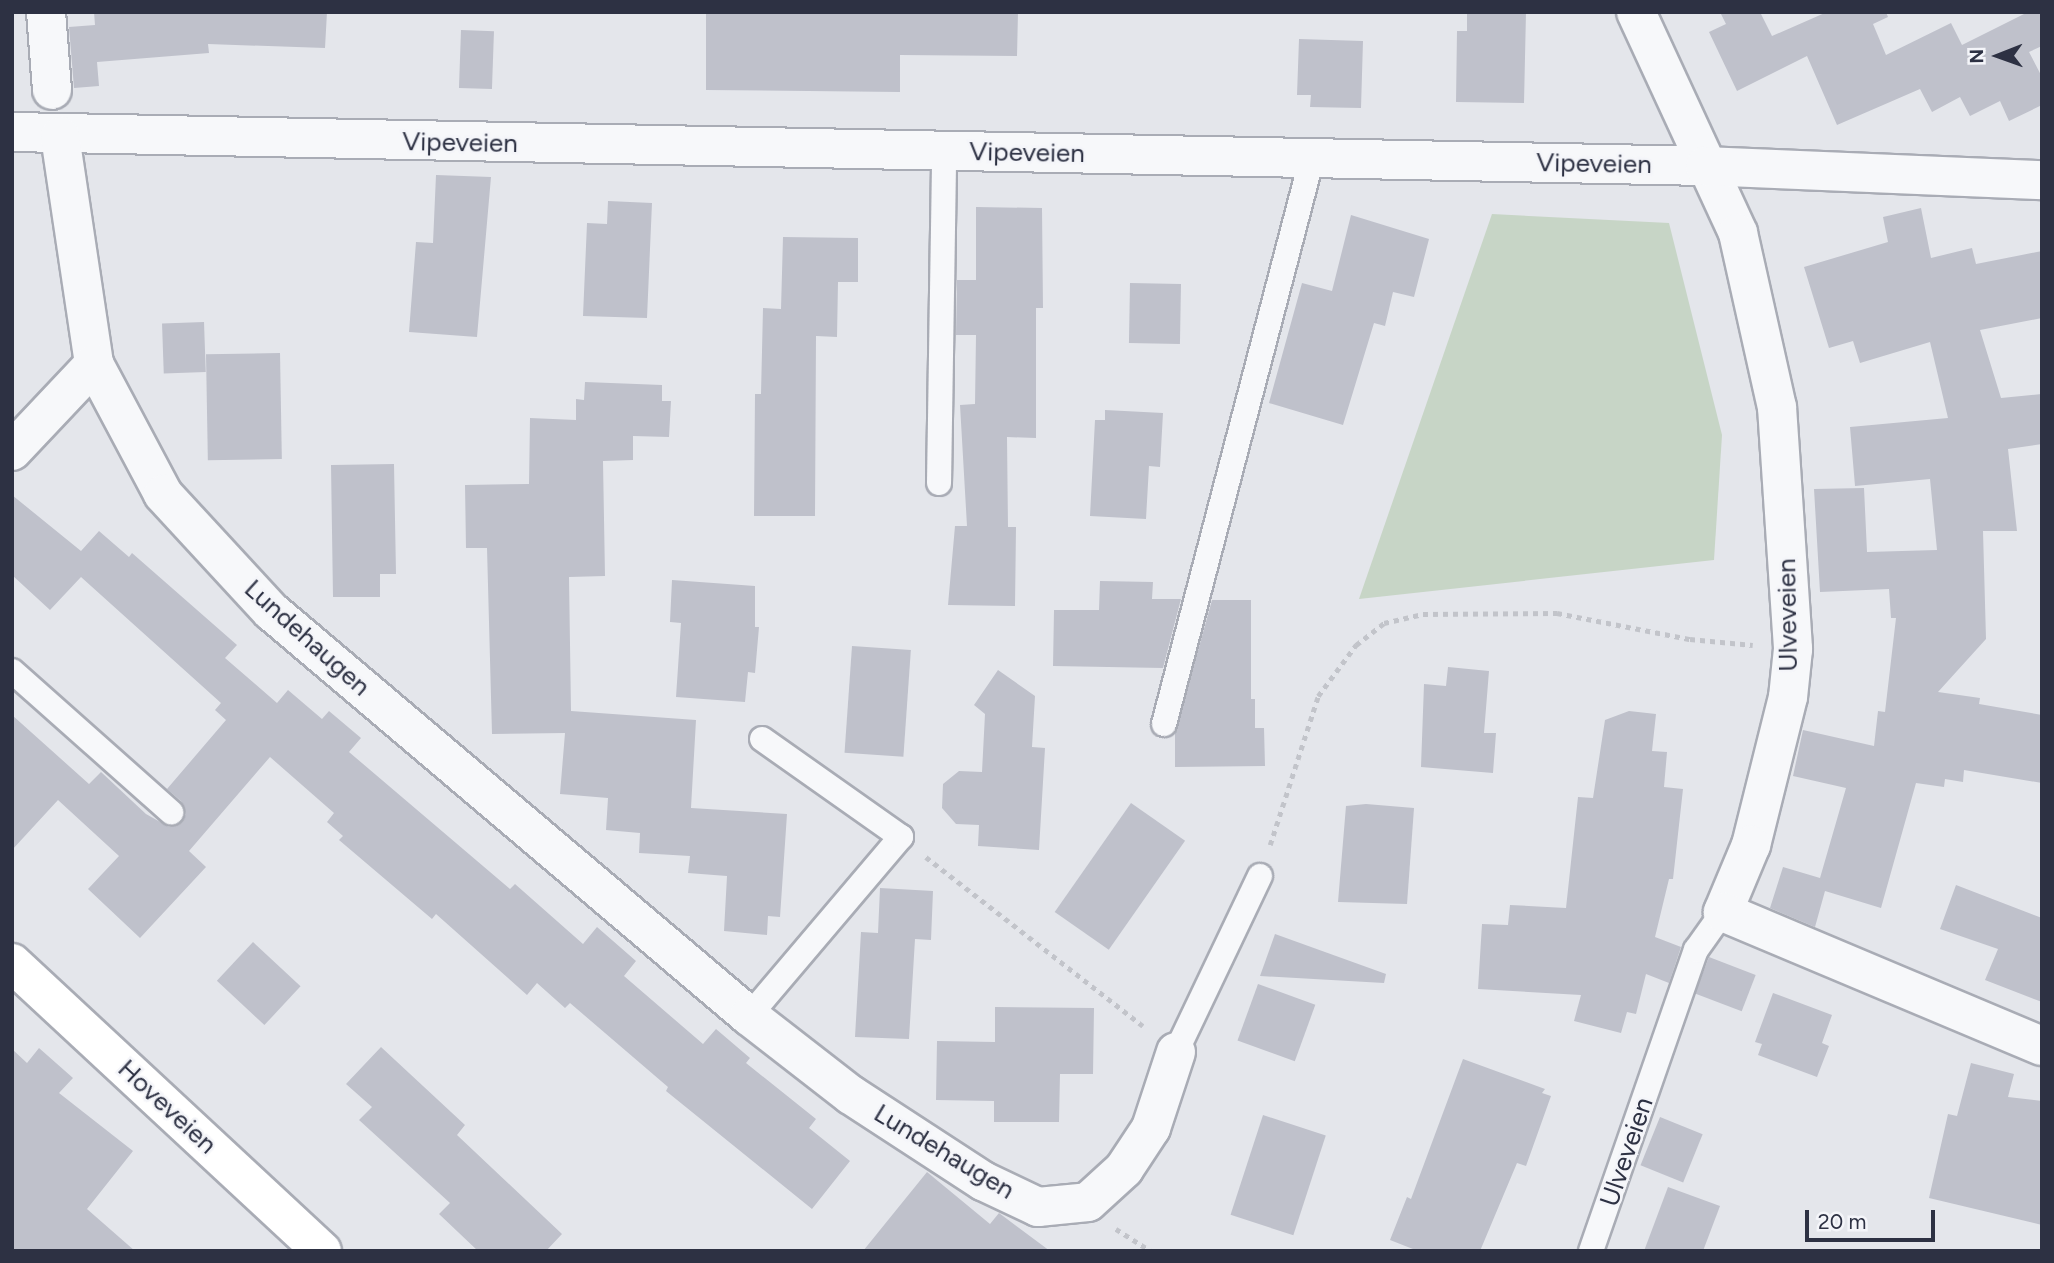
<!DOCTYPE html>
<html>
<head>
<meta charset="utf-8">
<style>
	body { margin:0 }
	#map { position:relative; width:2054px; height:1263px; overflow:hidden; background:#e4e6eb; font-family:Figtree,sans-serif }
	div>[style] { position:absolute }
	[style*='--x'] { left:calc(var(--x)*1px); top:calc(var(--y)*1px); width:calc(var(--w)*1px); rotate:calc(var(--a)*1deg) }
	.green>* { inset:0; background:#c7d5c6 }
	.building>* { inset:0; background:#bfc1cb; transform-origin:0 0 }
	.path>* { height:4.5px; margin-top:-2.25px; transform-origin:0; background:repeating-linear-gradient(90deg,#c2c4ca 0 5px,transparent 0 10px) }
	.roads { filter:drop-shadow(2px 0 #a9acb5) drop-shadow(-2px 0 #a9acb5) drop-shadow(0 2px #a9acb5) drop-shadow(0 -2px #a9acb5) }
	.lane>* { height:24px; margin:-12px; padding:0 12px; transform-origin:12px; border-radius:12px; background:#f7f8fa }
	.street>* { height:38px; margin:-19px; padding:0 19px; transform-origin:19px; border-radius:19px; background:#f7f8fa }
	.secondary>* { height:38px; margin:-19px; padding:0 19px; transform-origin:19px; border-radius:19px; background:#fff }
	span { translate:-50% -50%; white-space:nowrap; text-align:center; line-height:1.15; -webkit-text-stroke:5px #f4f5f9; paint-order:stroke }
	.street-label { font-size:26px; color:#2d3143 }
	.frame { position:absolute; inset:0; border:14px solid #2d3143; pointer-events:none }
	.north { position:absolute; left:1963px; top:21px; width:70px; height:70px; -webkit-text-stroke:5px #f4f5f9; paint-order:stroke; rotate:269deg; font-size:19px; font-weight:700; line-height:28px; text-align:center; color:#2d3143 }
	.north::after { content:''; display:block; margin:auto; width:24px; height:32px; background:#2d3143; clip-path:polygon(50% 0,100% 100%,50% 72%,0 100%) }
	.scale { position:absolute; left:1805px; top:1210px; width:130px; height:32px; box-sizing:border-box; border:4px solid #2d3143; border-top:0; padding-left:9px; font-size:21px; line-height:24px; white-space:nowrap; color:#2d3143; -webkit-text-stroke:5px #f4f5f9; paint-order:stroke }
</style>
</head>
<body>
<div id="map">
	<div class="green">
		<div style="clip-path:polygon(1492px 214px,1669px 223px,1722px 435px,1714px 560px,1359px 599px)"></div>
	</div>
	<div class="building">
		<div style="clip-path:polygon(94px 12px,327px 12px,325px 48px,208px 44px,209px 53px,97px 62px,99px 86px,74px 88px,69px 27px,95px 25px)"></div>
		<div style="clip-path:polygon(706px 12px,1018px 12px,1017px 56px,900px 55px,900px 92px,706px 90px)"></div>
		<div style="clip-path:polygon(1467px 12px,1526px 12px,1524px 103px,1456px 102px,1457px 31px,1467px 31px)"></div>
		<div style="clip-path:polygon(1720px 12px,1760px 12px,1772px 36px,1827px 12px,1886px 12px,1888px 17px,1873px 24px,1886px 55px,1951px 23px,1962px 45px,2028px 12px,2042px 12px,2042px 46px,2029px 52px,2042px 77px,2042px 105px,2009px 121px,2000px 101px,1970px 116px,1960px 97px,1932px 112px,1920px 89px,1837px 125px,1807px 56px,1737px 91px,1709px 32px,1726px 24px)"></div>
		<div style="left:461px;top:30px;width:33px;height:58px;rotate:2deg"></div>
		<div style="clip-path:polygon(1299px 39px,1363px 41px,1361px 108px,1310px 107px,1311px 95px,1297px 95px)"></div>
		<div style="clip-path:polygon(436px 175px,491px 177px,477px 337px,409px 332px,416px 242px,433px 243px)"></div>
		<div style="clip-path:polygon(608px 201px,652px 203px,647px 318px,583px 316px,587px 223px,607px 224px)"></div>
		<div style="clip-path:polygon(976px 207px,1042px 208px,1043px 308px,1036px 308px,1036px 438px,1007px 437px,1008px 527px,1016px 527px,1015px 606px,948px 605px,955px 526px,967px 526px,960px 405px,975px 404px,976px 335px,956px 335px,957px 280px,976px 280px)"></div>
		<div style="clip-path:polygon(1921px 208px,1931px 258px,1972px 248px,1976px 264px,2042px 251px,2042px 318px,1980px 330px,2001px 398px,2042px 394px,2042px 444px,2008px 449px,2017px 531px,1983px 531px,1986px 639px,1938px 692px,1980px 698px,1979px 704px,2042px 715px,2042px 783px,1964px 770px,1963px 782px,1945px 779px,1944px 787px,1916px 783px,1881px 908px,1825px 891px,1815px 927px,1770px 908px,1783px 867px,1820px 878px,1846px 788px,1793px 776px,1803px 730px,1874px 746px,1878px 711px,1885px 712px,1896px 618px,1891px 618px,1889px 589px,1820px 592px,1814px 489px,1864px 488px,1867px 552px,1937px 550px,1930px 479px,1855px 486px,1850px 427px,1948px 418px,1930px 342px,1860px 363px,1853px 341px,1829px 348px,1804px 267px,1888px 242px,1883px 217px)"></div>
		<div style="clip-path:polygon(1351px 215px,1429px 239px,1414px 297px,1393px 292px,1385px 326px,1374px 323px,1343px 425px,1269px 403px,1302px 283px,1332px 291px)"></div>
		<div style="clip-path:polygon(783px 237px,858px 238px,858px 282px,838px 282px,837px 337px,816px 336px,815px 516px,754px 516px,755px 394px,761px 394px,763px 308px,781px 309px)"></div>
		<div style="left:1130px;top:283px;width:51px;height:60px;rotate:1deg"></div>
		<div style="left:204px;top:322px;width:50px;height:42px;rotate:88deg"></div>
		<div style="left:280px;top:353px;width:106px;height:74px;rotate:89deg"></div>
		<div style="clip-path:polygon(585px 382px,662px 385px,662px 401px,671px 401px,669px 437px,633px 436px,633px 460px,603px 461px,605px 576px,569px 577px,571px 711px,696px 720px,691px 808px,787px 814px,780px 917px,768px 916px,767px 935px,724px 931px,727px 876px,688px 873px,690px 856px,639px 853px,640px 833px,606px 830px,608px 798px,560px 794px,565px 733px,492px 734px,487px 548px,466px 548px,465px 485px,529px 484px,530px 418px,576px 420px,576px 399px,584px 400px)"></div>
		<div style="clip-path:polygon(1105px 410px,1163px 413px,1160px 467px,1149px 466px,1146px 519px,1090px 516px,1095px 420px,1105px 420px)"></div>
		<div style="clip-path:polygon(394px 464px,396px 574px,380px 574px,380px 597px,333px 597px,331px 465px)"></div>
		<div style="clip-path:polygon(12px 495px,81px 551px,99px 531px,129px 557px,132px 553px,237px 645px,225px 658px,277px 703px,288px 690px,322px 719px,329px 711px,361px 738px,349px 752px,510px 889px,515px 884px,583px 944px,597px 927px,636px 961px,624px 976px,703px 1044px,716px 1029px,750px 1058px,746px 1063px,816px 1119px,809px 1128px,850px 1161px,812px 1209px,666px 1091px,668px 1087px,570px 1003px,565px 1008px,537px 983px,527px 995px,436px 914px,432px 919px,339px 840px,343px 836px,327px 822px,334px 813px,270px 757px,189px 851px,206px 867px,140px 938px,88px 889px,119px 856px,58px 800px,12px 850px,12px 715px,89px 784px,101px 772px,146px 814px,169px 827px,182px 822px,186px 814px,181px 801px,167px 789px,226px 720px,215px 710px,221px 703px,81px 577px,50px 610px,12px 575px)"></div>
		<div style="clip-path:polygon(672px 580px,755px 586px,755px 627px,759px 627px,755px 673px,748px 672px,745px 702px,676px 697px,681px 623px,670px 622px)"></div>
		<div style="clip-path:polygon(1100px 581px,1153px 582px,1152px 599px,1181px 599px,1163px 668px,1053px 666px,1054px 610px,1099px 610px)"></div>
		<div style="clip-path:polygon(1212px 600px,1251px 600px,1251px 699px,1255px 699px,1255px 728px,1264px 728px,1265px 766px,1175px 767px,1175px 733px)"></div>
		<div style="left:852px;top:646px;width:59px;height:107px;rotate:4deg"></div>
		<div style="clip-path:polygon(1448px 667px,1489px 671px,1484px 733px,1496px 733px,1493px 773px,1421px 767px,1424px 684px,1446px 686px)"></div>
		<div style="clip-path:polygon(998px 670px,1035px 696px,1032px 747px,1045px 748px,1039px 850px,978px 846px,979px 825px,956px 824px,942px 808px,943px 784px,959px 771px,982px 772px,985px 714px,974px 705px)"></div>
		<div style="clip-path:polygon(1629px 711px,1656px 714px,1652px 751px,1667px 752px,1664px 787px,1683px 789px,1673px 879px,1669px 879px,1655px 937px,1681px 947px,1669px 983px,1646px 974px,1636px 1014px,1627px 1012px,1621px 1033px,1574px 1021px,1581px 995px,1478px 989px,1482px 924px,1508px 925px,1510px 905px,1566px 908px,1578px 797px,1593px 798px,1605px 720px)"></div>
		<div style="left:1131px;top:803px;width:66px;height:133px;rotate:35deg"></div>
		<div style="clip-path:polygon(1366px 804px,1414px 808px,1407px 904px,1338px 902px,1346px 806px)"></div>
		<div style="clip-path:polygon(1956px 885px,2042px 918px,2042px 1002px,1985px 980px,1998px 949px,1940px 929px)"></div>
		<div style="clip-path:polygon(880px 888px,933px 891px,931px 940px,915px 939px,909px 1039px,855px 1037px,861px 932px,878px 933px)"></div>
		<div style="clip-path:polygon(1275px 934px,1386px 974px,1384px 983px,1260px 976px)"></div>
		<div style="left:253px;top:942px;width:65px;height:53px;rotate:43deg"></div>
		<div style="left:1709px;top:957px;width:50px;height:39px;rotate:21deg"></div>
		<div style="left:1258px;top:984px;width:61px;height:60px;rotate:20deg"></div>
		<div style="clip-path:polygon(1773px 993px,1832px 1015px,1822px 1043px,1829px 1046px,1817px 1077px,1758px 1055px,1762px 1044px,1755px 1042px)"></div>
		<div style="clip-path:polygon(995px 1007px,1094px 1008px,1093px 1074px,1060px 1074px,1059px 1122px,994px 1122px,994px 1101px,936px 1100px,937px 1041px,995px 1042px)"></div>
		<div style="clip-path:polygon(381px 1047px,465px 1125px,457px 1135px,562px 1234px,546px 1251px,478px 1251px,439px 1214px,450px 1203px,359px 1120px,372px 1107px,346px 1084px)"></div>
		<div style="clip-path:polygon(39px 1048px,73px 1078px,59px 1093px,133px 1151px,87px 1209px,135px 1251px,12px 1251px,12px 1049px,27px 1063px)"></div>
		<div style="clip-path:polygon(1463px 1059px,1545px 1089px,1542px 1093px,1551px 1096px,1526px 1166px,1517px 1163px,1480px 1251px,1418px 1251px,1390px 1240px,1407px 1197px,1411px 1199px)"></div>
		<div style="clip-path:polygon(1971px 1063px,2014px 1074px,2008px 1097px,2042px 1101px,2042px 1225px,1929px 1198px,1948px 1114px,1957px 1116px)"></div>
		<div style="left:1263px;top:1115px;width:66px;height:105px;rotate:18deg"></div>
		<div style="left:1660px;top:1117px;width:46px;height:52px;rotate:22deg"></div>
		<div style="clip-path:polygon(927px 1172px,990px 1224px,999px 1213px,1050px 1251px,863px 1251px)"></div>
		<div style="clip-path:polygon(1668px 1187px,1720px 1206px,1703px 1251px,1644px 1251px)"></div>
	</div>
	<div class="path">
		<div style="--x:1270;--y:845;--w:157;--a:-72.1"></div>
		<div style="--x:1318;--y:696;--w:64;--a:-53.3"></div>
		<div style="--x:1356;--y:645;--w:36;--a:-38"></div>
		<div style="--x:1384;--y:623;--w:40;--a:-13"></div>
		<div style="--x:1423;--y:614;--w:134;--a:-0.4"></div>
		<div style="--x:1557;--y:613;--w:136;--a:11.1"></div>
		<div style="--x:1690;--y:639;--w:63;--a:5.4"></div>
		<div style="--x:926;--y:857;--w:275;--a:37.9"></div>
		<div style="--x:1116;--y:1229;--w:41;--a:32.2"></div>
	</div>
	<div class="roads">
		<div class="lane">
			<div style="--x:939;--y:483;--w:331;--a:-89.1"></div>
			<div style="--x:12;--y:671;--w:213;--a:41.6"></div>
			<div style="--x:1164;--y:724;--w:585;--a:-75.35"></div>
			<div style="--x:749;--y:1016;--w:235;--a:-49.7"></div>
			<div style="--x:901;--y:837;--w:170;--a:-144.8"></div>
			<div style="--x:1176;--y:1052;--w:195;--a:-64.5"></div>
			<div style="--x:1591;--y:1251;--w:319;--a:-70.8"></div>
			<div style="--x:1696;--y:950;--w:47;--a:-54.6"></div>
		</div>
		<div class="street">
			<div style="--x:46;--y:12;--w:78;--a:85.6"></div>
			<div style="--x:1636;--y:12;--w:243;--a:65.2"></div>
			<div style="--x:1738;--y:233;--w:178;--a:77.4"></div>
			<div style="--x:1777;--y:407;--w:243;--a:86.2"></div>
			<div style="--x:1793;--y:649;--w:48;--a:95.9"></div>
			<div style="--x:1788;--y:697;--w:153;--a:104"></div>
			<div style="--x:1751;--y:845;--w:73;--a:112.7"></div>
			<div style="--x:1723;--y:912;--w:346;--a:22.8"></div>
			<div style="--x:12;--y:132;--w:1693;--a:1.15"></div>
			<div style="--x:1705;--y:166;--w:337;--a:2.4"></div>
			<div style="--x:60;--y:136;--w:231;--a:81.5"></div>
			<div style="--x:94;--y:364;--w:147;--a:62"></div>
			<div style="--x:163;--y:494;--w:159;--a:47.3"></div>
			<div style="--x:271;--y:611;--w:627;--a:40.27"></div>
			<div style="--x:749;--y:1016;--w:129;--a:37.8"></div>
			<div style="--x:851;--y:1095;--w:158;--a:33.1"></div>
			<div style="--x:983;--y:1181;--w:61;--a:25.3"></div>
			<div style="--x:1038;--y:1207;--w:50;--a:-5.7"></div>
			<div style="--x:1088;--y:1202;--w:49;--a:-42.5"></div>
			<div style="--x:1124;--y:1169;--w:49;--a:-56.6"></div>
			<div style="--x:1151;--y:1128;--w:80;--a:-71.8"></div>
			<div style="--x:12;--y:451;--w:120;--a:-46.7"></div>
		</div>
		<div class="secondary">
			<div style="--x:12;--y:963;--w:423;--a:42.9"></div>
		</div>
	</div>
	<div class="street-label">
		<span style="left:460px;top:143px;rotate:1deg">Vipeveien</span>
		<span style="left:1027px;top:153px;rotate:1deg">Vipeveien</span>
		<span style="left:1594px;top:164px;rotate:1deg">Vipeveien</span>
		<span style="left:1788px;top:615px;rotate:-91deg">Ulveveien</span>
		<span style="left:307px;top:638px;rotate:42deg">Lundehaugen</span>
		<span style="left:167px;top:1107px;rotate:43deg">Hoveveien</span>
		<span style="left:944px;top:1152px;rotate:31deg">Lundehaugen</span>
		<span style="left:1627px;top:1152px;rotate:-71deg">Ulveveien</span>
	</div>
	<div class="frame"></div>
	<div class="north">N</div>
	<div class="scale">20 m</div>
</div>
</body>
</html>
